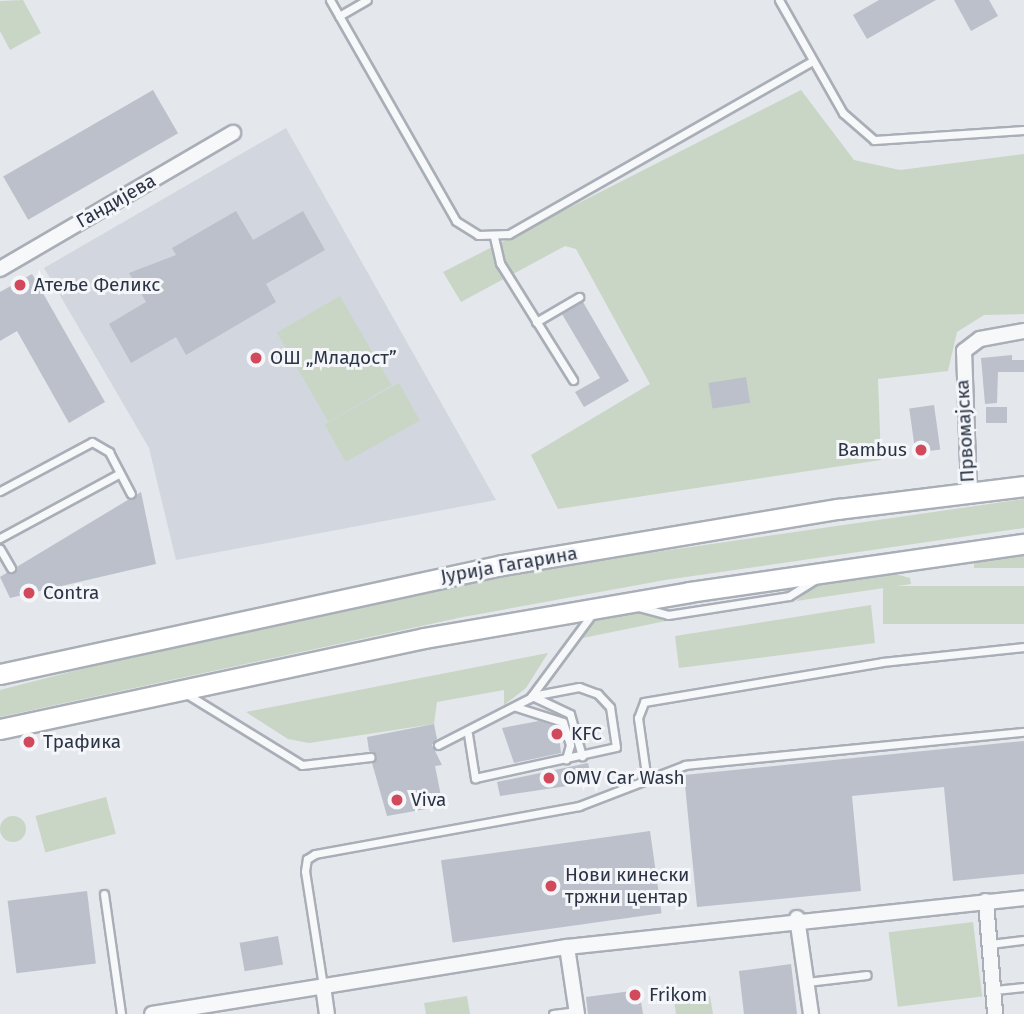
<!DOCTYPE html>
<html>
<head>
<meta charset="utf-8">
<style>
	body { margin:0 }
	#map { position:relative; width:1024px; height:1014px; overflow:hidden; background:#e4e7ec; font-family:"Fira Sans",sans-serif }
	div>[style] { position:absolute }
	[style*='--x'] { left:calc(var(--x)*1px); top:calc(var(--y)*1px); width:calc(var(--w)*1px); rotate:calc(var(--a)*1deg) }
	.built>* { inset:0; background:#d2d6de }
	.green>* { inset:0; background:#c9d6c5; transform-origin:0 0 }
	.round { border-radius:50% }
	.building>* { inset:0; background:#bbc0ca; transform-origin:0 0 }
	.roads { filter:drop-shadow(2px 0 #a9aeb7) drop-shadow(-2px 0 #a9aeb7) drop-shadow(0 2px #a9aeb7) drop-shadow(0 -2px #a9aeb7) }
	.lane>* { height:7px; margin:-3.5px; padding:0 3.5px; transform-origin:3.5px; border-radius:3.5px; background:#f7f8fa }
	.street>* { height:14px; margin:-7px; padding:0 7px; transform-origin:7px; border-radius:7px; background:#f7f8fa }
	.secondary>* { height:19px; margin:-9.5px; padding:0 9.5px; transform-origin:9.5px; border-radius:9.5px; background:#fff }
	.dots>* { width:19px; height:19px; translate:-50% -50%; box-sizing:border-box; border:4px solid #f4f6f9; border-radius:50% }
	span { translate:-50% -50%; white-space:nowrap; text-align:center; line-height:1.15; -webkit-text-stroke:6px #f4f6f9; paint-order:stroke }
	.street-label { font-size:19px; color:#2b3445 }
	.poi-label { font-size:19px; color:#2b3445 }
	.left { translate:0 -50%; text-align:left }
	.right { translate:-100% -50%; text-align:right }
</style>
</head>
<body>
<div id="map">
	<div class="built">
		<div style="clip-path:polygon(286px 128px,496px 500px,176px 560px,149px 448px,44px 268px)"></div>
	</div>
	<div class="green">
		<div style="clip-path:polygon(23px 0,41px 33px,10px 50px,0 31px,0 1px)"></div>
		<div style="clip-path:polygon(801px 90px,854px 160px,900px 170px,1024px 154px,1024px 314px,984px 315px,957px 332px,948px 371px,878px 379px,881px 460px,558px 509px,531px 455px,650px 384px,576px 249px,565px 246px,461px 302px,443px 272px)"></div>
		<div style="left:340px;top:296px;width:103px;height:73px;rotate:60deg"></div>
		<div style="left:399px;top:383px;width:43px;height:85px;rotate:61deg"></div>
		<div style="clip-path:polygon(1024px 499px,1024px 528px,665px 580px,463px 617px,0 717px,0 690px,217px 634px,565px 565px)"></div>
		<div style="left:1024px;top:556px;width:12px;height:50px;rotate:90deg"></div>
		<div style="clip-path:polygon(888px 572px,910px 578px,911px 584px,796px 601px,821px 581px)"></div>
		<div style="left:1024px;top:586px;width:38px;height:141px;rotate:90deg"></div>
		<div style="clip-path:polygon(871px 605px,875px 643px,679px 668px,675px 636px)"></div>
		<div style="clip-path:polygon(639px 611px,666px 621px,573px 640px,590px 621px)"></div>
		<div style="clip-path:polygon(548px 653px,526px 688px,504px 705px,504px 690px,437px 702px,434px 724px,309px 743px,288px 739px,246px 712px)"></div>
		<div style="left:106px;top:797px;width:38px;height:73px;rotate:75deg"></div>
		<div class="round" style="left:0;top:816px;width:26px;height:26px"></div>
		<div style="left:973px;top:922px;width:75px;height:85px;rotate:83deg"></div>
		<div style="clip-path:polygon(467px 996px,470px 1014px,426px 1014px,424px 1003px)"></div>
		<div style="clip-path:polygon(710px 996px,713px 1014px,676px 1014px,674px 1001px)"></div>
	</div>
	<div class="building">
		<div style="clip-path:polygon(879px 0,936px 0,867px 39px,853px 15px)"></div>
		<div style="clip-path:polygon(954px 0,989px 0,998px 16px,971px 31px)"></div>
		<div style="left:153px;top:90px;width:50px;height:173px;rotate:60deg"></div>
		<div style="clip-path:polygon(236px 211px,253px 240px,303px 211px,325px 250px,266px 284px,276px 302px,186px 355px,176px 337px,131px 363px,109px 324px,146px 302px,129px 273px,176px 255px,172px 248px)"></div>
		<div style="clip-path:polygon(32px 274px,105px 402px,69px 423px,17px 331px,0 341px,0 292px)"></div>
		<div style="clip-path:polygon(583px 302px,629px 381px,584px 407px,575px 392px,600px 378px,562px 314px)"></div>
		<div style="clip-path:polygon(1012px 355px,1012px 360px,1024px 360px,1024px 372px,998px 372px,997px 403px,985px 404px,981px 358px)"></div>
		<div style="left:746px;top:377px;width:26px;height:38px;rotate:81deg"></div>
		<div style="left:934px;top:405px;width:45px;height:25px;rotate:82deg"></div>
		<div style="left:986px;top:407px;width:21px;height:16px"></div>
		<div style="clip-path:polygon(141px 492px,156px 564px,10px 598px,0 577px)"></div>
		<div style="clip-path:polygon(539px 721px,558px 727px,561px 753px,514px 763px,502px 728px)"></div>
		<div style="clip-path:polygon(434px 724px,437px 739px,432px 745px,442px 765px,435px 766px,443px 806px,387px 816px,372px 763px,377px 756px,369px 751px,367px 737px)"></div>
		<div style="clip-path:polygon(1024px 741px,1024px 874px,953px 881px,944px 787px,852px 796px,861px 891px,697px 907px,684px 775px)"></div>
		<div style="clip-path:polygon(588px 763px,591px 776px,573px 780px,574px 785px,500px 796px,497px 782px)"></div>
		<div style="left:650px;top:831px;width:83px;height:211px;rotate:82deg"></div>
		<div style="left:87px;top:891px;width:73px;height:80px;rotate:83deg"></div>
		<div style="left:278px;top:936px;width:29px;height:39px;rotate:80deg"></div>
		<div style="clip-path:polygon(791px 964px,797px 1014px,744px 1014px,739px 971px)"></div>
		<div style="clip-path:polygon(639px 990px,643px 1014px,588px 1014px,586px 997px)"></div>
	</div>
	<div class="roads">
		<div class="lane">
			<div style="--x:330;--y:0;--w:254;--a:60.3"></div>
			<div style="--x:456;--y:221;--w:26;--a:32"></div>
			<div style="--x:478;--y:235;--w:31;--a:-2"></div>
			<div style="--x:509;--y:234;--w:349;--a:-29.7"></div>
			<div style="--x:779;--y:0;--w:130;--a:60.5"></div>
			<div style="--x:843;--y:113;--w:41;--a:41.1"></div>
			<div style="--x:874;--y:140;--w:150;--a:-3.8"></div>
			<div style="--x:339;--y:16;--w:32;--a:-30"></div>
			<div style="--x:494;--y:237;--w:27;--a:77"></div>
			<div style="--x:500;--y:263;--w:138;--a:58"></div>
			<div style="--x:536;--y:322;--w:50;--a:-30.2"></div>
			<div style="--x:0;--y:491;--w:104;--a:-28"></div>
			<div style="--x:92;--y:442;--w:20;--a:30"></div>
			<div style="--x:109;--y:452;--w:47;--a:62.4"></div>
			<div style="--x:0;--y:538;--w:136;--a:-28.4"></div>
			<div style="--x:0;--y:549;--w:22;--a:60"></div>
			<div style="--x:639;--y:607;--w:30;--a:15"></div>
			<div style="--x:668;--y:615;--w:122;--a:-8.9"></div>
			<div style="--x:789;--y:596;--w:34;--a:-32"></div>
			<div style="--x:185;--y:693;--w:137;--a:31.6"></div>
			<div style="--x:302;--y:765;--w:69;--a:-6.6"></div>
			<div style="--x:532;--y:696;--w:42;--a:25.3"></div>
			<div style="--x:570;--y:714;--w:44;--a:74.1"></div>
			<div style="--x:516;--y:707;--w:49;--a:17.7"></div>
			<div style="--x:563;--y:722;--w:24;--a:73"></div>
			<div style="--x:570;--y:745;--w:15;--a:106"></div>
			<div style="--x:468;--y:734;--w:45;--a:81"></div>
			<div style="--x:475;--y:778;--w:144;--a:-12.4"></div>
			<div style="--x:616;--y:747;--w:40;--a:-98.5"></div>
			<div style="--x:610;--y:707;--w:18;--a:-133"></div>
			<div style="--x:598;--y:694;--w:20;--a:-160"></div>
			<div style="--x:579;--y:687;--w:48;--a:169.2"></div>
			<div style="--x:438;--y:745;--w:103;--a:-27.1"></div>
			<div style="--x:530;--y:698;--w:106;--a:-53.5"></div>
			<div style="--x:647;--y:781;--w:64;--a:-98.1"></div>
			<div style="--x:638;--y:718;--w:17;--a:-69"></div>
			<div style="--x:644;--y:702;--w:241;--a:-9.5"></div>
			<div style="--x:882;--y:662;--w:143;--a:-6"></div>
			<div style="--x:104;--y:894;--w:121;--a:81.9"></div>
			<div style="--x:990;--y:944;--w:34;--a:-7"></div>
			<div style="--x:807;--y:982;--w:60;--a:-6.7"></div>
			<div style="--x:323;--y:986;--w:116;--a:-98.9"></div>
			<div style="--x:305;--y:871;--w:12;--a:-81"></div>
			<div style="--x:307;--y:859;--w:9;--a:-32"></div>
			<div style="--x:315;--y:854;--w:268;--a:-10.3"></div>
			<div style="--x:579;--y:806;--w:114;--a:-21.1"></div>
			<div style="--x:685;--y:765;--w:341;--a:-5.6"></div>
			<div style="--x:995;--y:990;--w:29;--a:-6"></div>
			<div style="--x:553;--y:1014;--w:23;--a:-7"></div>
		</div>
		<div class="street">
			<div style="--x:0;--y:269;--w:270;--a:-30.3"></div>
			<div style="--x:969;--y:493;--w:142;--a:-92"></div>
			<div style="--x:964;--y:351;--w:20;--a:-37"></div>
			<div style="--x:980;--y:339;--w:45;--a:-10.3"></div>
			<div style="--x:986;--y:901;--w:113;--a:85.4"></div>
			<div style="--x:797;--y:918;--w:97;--a:81.7"></div>
			<div style="--x:567;--y:947;--w:68;--a:81.5"></div>
			<div style="--x:323;--y:986;--w:28;--a:82"></div>
			<div style="--x:152;--y:1014;--w:420;--a:-9.2"></div>
			<div style="--x:567;--y:947;--w:460;--a:-6.1"></div>
		</div>
		<div class="secondary">
			<div style="--x:0;--y:674;--w:514;--a:-12.25"></div>
			<div style="--x:502;--y:565;--w:341;--a:-9.5"></div>
			<div style="--x:838;--y:509;--w:187;--a:-7"></div>
			<div style="--x:0;--y:729;--w:434;--a:-12.1"></div>
			<div style="--x:424;--y:638;--w:269;--a:-9.8"></div>
			<div style="--x:689;--y:592;--w:338;--a:-8.2"></div>
		</div>
	</div>
	<div class="dots">
		<div style="left:20px;top:285px;background:#d1495b"></div>
		<div style="left:256px;top:358px;background:#d1495b"></div>
		<div style="left:921px;top:450px;background:#d1495b"></div>
		<div style="left:29px;top:593px;background:#d1495b"></div>
		<div style="left:557px;top:734px;background:#d1495b"></div>
		<div style="left:29px;top:742px;background:#d1495b"></div>
		<div style="left:549px;top:778px;background:#d1495b"></div>
		<div style="left:397px;top:800px;background:#d1495b"></div>
		<div style="left:551px;top:886px;background:#d1495b"></div>
		<div style="left:635px;top:995px;background:#d1495b"></div>
	</div>
	<div class="street-label">
		<span style="left:116px;top:201px;rotate:-30deg">Гандијева</span>
		<span style="left:965px;top:431px;rotate:-93deg">Првомајска</span>
		<span style="left:509px;top:565px;rotate:-10deg">Јурија Гагарина</span>
	</div>
	<div class="poi-label">
		<span class="left" style="left:34px;top:285px">Атеље Феликс</span>
		<span class="left" style="left:270px;top:358px">ОШ „Младост”</span>
		<span class="right" style="left:907px;top:450px">Bambus</span>
		<span class="left" style="left:43px;top:593px">Contra</span>
		<span class="left" style="left:571px;top:734px">KFC</span>
		<span class="left" style="left:43px;top:742px">Трафика</span>
		<span class="left" style="left:563px;top:778px">OMV Car Wash</span>
		<span class="left" style="left:411px;top:800px">Viva</span>
		<span class="left" style="left:565px;top:886px">Нови кинески<br>тржни центар</span>
		<span class="left" style="left:649px;top:995px">Frikom</span>
	</div>
</div>
</body>
</html>
